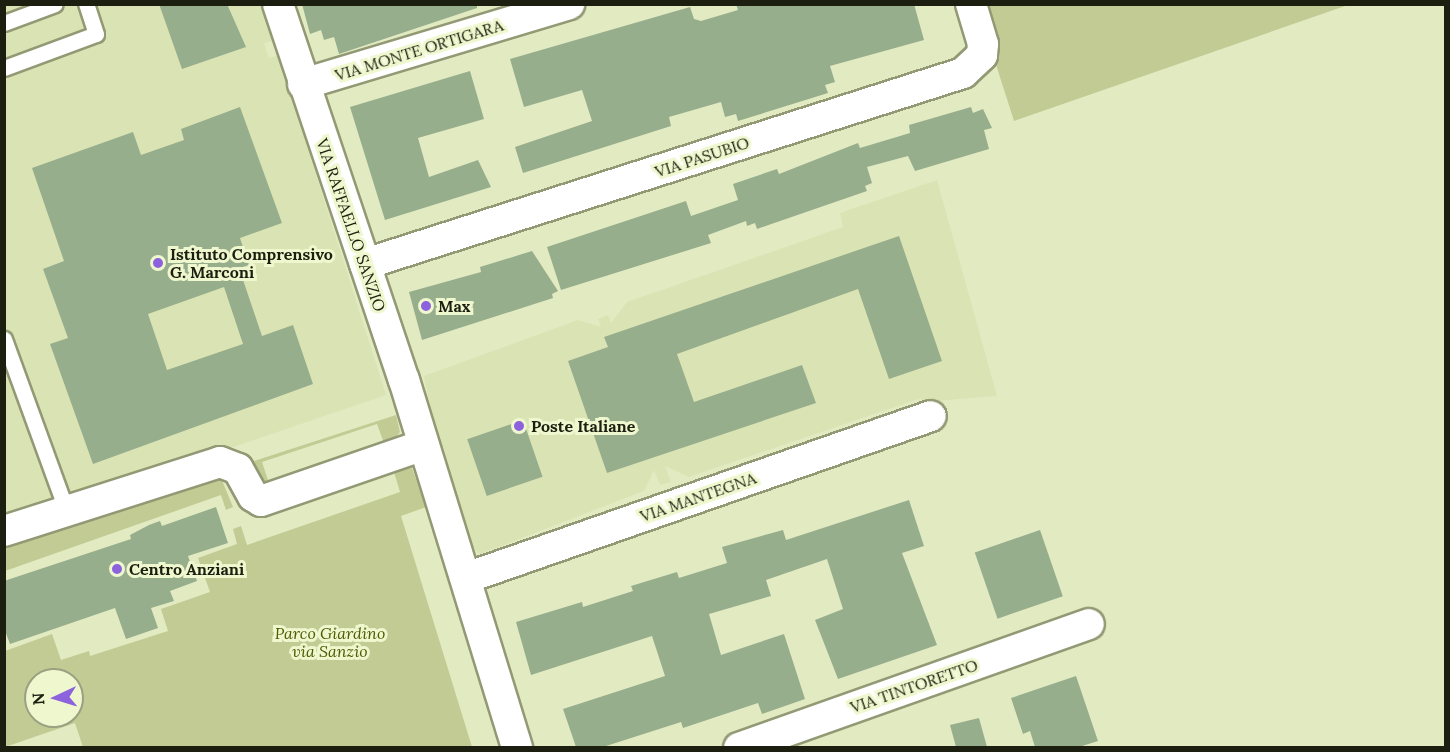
<!DOCTYPE html>
<html>
<head>
<meta charset="utf-8">
<style>
	body { margin:0 }
	#map { position:relative; width:1450px; height:752px; overflow:hidden; background:#e2eac2; font-family:Lora,serif }
	div>[style] { position:absolute }
	[style*='--x'] { left:calc(var(--x)*1px); top:calc(var(--y)*1px); width:calc(var(--w)*1px); rotate:calc(var(--a)*1deg) }
	.built>* { inset:0; background:#dae3b3 }
	.green>* { inset:0; background:#c1cb93 }
	.building>* { inset:0; background:#97ae8d; transform-origin:0 0 }
	.roads { filter:drop-shadow(2px 0 #929974) drop-shadow(-2px 0 #929974) drop-shadow(0 2px #929974) drop-shadow(0 -2px #929974) }
	.service>* { height:15px; margin:-7.5px; padding:0 7.5px; transform-origin:7.5px; border-radius:7.5px; background:#fff }
	.minor>* { height:30px; margin:-15px; padding:0 15px; transform-origin:15px; border-radius:15px; background:#fff }
	.dots>* { width:16px; height:16px; translate:-50% -50%; box-sizing:border-box; border:3px solid #eff7cf; border-radius:50% }
	span { translate:-50% -50%; white-space:nowrap; text-align:center; line-height:1.15; -webkit-text-stroke:6px #eff7cf; paint-order:stroke }
	.street-label { font-size:16px; color:#1c1e0f }
	.poi-label { font-size:16px; color:#1c1e0f; font-weight:700 }
	.left { translate:0 -50%; text-align:left }
	.park-label { font-size:16px; color:#515a03; font-style:italic }
	.frame { position:absolute; inset:0; border:6px solid #1c1e0f; pointer-events:none }
	.north { position:absolute; left:24px; top:668px; width:60px; height:60px; box-sizing:border-box; background:#eff7cf; border:2px solid #9ba082; border-radius:50%; rotate:266deg; font-size:16px; font-weight:700; line-height:24px; text-align:center; color:#1c1e0f }
	.north::after { content:''; display:block; margin:auto; width:21px; height:27px; background:#8c62dd; clip-path:polygon(50% 0,100% 100%,50% 72%,0 100%) }
</style>
</head>
<body>
<div id="map">
	<div class="built">
		<div style="clip-path:polygon(4px 5px,261px 5px,272px 41px,264px 43px,269px 58px,278px 55px,386px 395px,5px 525px)"></div>
		<div style="clip-path:polygon(937px 180px,997px 396px,923px 402px,921px 398px,689px 477px,665px 466px,671px 482px,660px 485px,654px 470px,644px 491px,480px 554px,472px 547px,431px 412px,424px 376px,578px 320px,601px 327px,598px 319px,608px 315px,611px 323px,627px 302px,843px 227px,840px 213px)"></div>
	</div>
	<div class="green">
		<div style="clip-path:polygon(977px 5px,1348px 5px,1014px 121px)"></div>
		<div style="clip-path:polygon(396px 415px,400px 432px,394px 440px,384px 443px,377px 424px,262px 462px,270px 486px,263px 488px,254px 461px)"></div>
		<div style="clip-path:polygon(evenodd,412px 468px,426px 507px,401px 516px,472px 747px,83px 747px,75px 723px,5px 747px,5px 651px,52px 634px,61px 660px,89px 651px,90px 656px,168px 631px,161px 609px,210px 592px,198px 558px,237px 544px,233px 529px,241px 526px,247px 545px,400px 492px,394px 472px,412px 468px,36px 680px,72px 680px,72px 716px,36px 716px,36px 680px)"></div>
		<div style="clip-path:polygon(212px 475px,221px 478px,233px 507px,226px 510px,221px 495px,5px 571px,4px 543px)"></div>
	</div>
	<div class="building">
		<div style="clip-path:polygon(159px 4px,227px 4px,246px 47px,182px 69px)"></div>
		<div style="clip-path:polygon(302px 4px,477px 4px,477px 8px,339px 54px,334px 37px,324px 40px,321px 30px,310px 34px)"></div>
		<div style="clip-path:polygon(736px 4px,914px 4px,924px 40px,830px 66px,835px 82px,825px 85px,828px 93px,738px 121px,736px 114px,725px 117px,721px 102px,669px 117px,671px 126px,523px 173px,515px 147px,592px 121px,582px 90px,524px 107px,510px 59px,690px 7px,694px 19px,701px 21px,738px 10px)"></div>
		<div style="clip-path:polygon(470px 71px,484px 119px,418px 138px,429px 177px,478px 160px,491px 187px,385px 220px,350px 107px)"></div>
		<div style="clip-path:polygon(evenodd,240px 107px,282px 223px,240px 238px,249px 265px,239px 268px,262px 336px,293px 325px,313px 384px,93px 464px,50px 344px,68px 338px,43px 269px,64px 261px,32px 168px,133px 132px,141px 155px,184px 140px,181px 129px,240px 107px,224px 287px,243px 344px,167px 370px,148px 314px,224px 287px)"></div>
		<div style="clip-path:polygon(971px 107px,973px 113px,983px 109px,992px 128px,984px 130px,989px 149px,915px 171px,908px 156px,867px 167px,872px 183px,865px 186px,867px 191px,757px 229px,755px 223px,747px 226px,746px 221px,708px 235px,711px 243px,561px 290px,547px 247px,686px 201px,691px 216px,738px 200px,733px 184px,777px 169px,779px 174px,858px 143px,860px 148px,910px 133px,909px 125px)"></div>
		<div style="clip-path:polygon(899px 236px,942px 361px,889px 379px,858px 289px,677px 354px,694px 402px,802px 365px,816px 403px,607px 473px,568px 361px,608px 347px,604px 337px)"></div>
		<div style="clip-path:polygon(532px 251px,558px 291px,552px 294px,553px 298px,422px 340px,409px 292px,481px 272px,480px 267px)"></div>
		<div style="left:523px;top:420px;width:60px;height:59px;rotate:71deg"></div>
		<div style="clip-path:polygon(909px 500px,924px 546px,902px 553px,937px 645px,838px 679px,815px 620px,843px 609px,827px 559px,766px 580px,771px 596px,709px 614px,721px 655px,784px 634px,805px 699px,762px 714px,758px 703px,683px 728px,681px 722px,603px 747px,576px 747px,563px 709px,665px 676px,652px 636px,531px 675px,516px 622px,582px 602px,583px 607px,633px 591px,631px 586px,677px 572px,679px 578px,727px 563px,722px 547px,783px 530px,786px 540px)"></div>
		<div style="clip-path:polygon(216px 507px,228px 543px,188px 556px,197px 581px,170px 591px,174px 601px,151px 608px,158px 628px,126px 639px,115px 608px,10px 644px,4px 628px,4px 581px,131px 539px,130px 535px,149px 525px,160px 521px,162px 526px)"></div>
		<div style="left:1040px;top:530px;width:70px;height:69px;rotate:71deg"></div>
		<div style="clip-path:polygon(1076px 676px,1098px 741px,1079px 747px,1035px 747px,1030px 731px,1023px 734px,1011px 698px)"></div>
		<div style="clip-path:polygon(979px 718px,987px 747px,956px 747px,950px 725px)"></div>
	</div>
	<div class="roads">
		<div class="service">
			<div style="--x:4;--y:23;--w:54;--a:-20.4"></div>
			<div style="--x:4;--y:68;--w:98;--a:-20.3"></div>
			<div style="--x:96;--y:34;--w:32;--a:-108"></div>
			<div style="--x:4;--y:339;--w:184;--a:70"></div>
		</div>
		<div class="minor">
			<div style="--x:278;--y:4;--w:397;--a:71.5"></div>
			<div style="--x:404;--y:380;--w:385;--a:72.9"></div>
			<div style="--x:303;--y:84;--w:278;--a:-16.7"></div>
			<div style="--x:365;--y:264;--w:628;--a:-17.71"></div>
			<div style="--x:963;--y:73;--w:26;--a:-43"></div>
			<div style="--x:982;--y:55;--w:11;--a:-85"></div>
			<div style="--x:983;--y:44;--w:42;--a:-106.7"></div>
			<div style="--x:4;--y:531;--w:227;--a:-17.7"></div>
			<div style="--x:220;--y:462;--w:19;--a:21"></div>
			<div style="--x:238;--y:469;--w:31;--a:61"></div>
			<div style="--x:253;--y:496;--w:9;--a:32"></div>
			<div style="--x:261;--y:501;--w:172;--a:-19"></div>
			<div style="--x:466;--y:578;--w:492;--a:-19.2"></div>
			<div style="--x:739;--y:748;--w:371;--a:-19.5"></div>
		</div>
	</div>
	<div class="dots">
		<div style="left:158px;top:263px;background:#8c62dd"></div>
		<div style="left:426px;top:306px;background:#8c62dd"></div>
		<div style="left:519px;top:426px;background:#8c62dd"></div>
		<div style="left:117px;top:569px;background:#8c62dd"></div>
	</div>
	<div class="street-label">
		<span style="left:419px;top:50px;rotate:-17deg">VIA MONTE ORTIGARA</span>
		<span style="left:702px;top:157px;rotate:-18deg">VIA PASUBIO</span>
		<span style="left:351px;top:225px;rotate:71deg">VIA RAFFAELLO SANZIO</span>
		<span style="left:698px;top:497px;rotate:-19deg">VIA MANTEGNA</span>
		<span style="left:914px;top:686px;rotate:-19deg">VIA TINTORETTO</span>
	</div>
	<div class="poi-label">
		<span class="left" style="left:170px;top:263px">Istituto Comprensivo<br>G. Marconi</span>
		<span class="left" style="left:438px;top:306px">Max</span>
		<span class="left" style="left:531px;top:426px">Poste Italiane</span>
		<span class="left" style="left:129px;top:569px">Centro Anziani</span>
	</div>
	<div class="park-label">
		<span style="left:330px;top:642px">Parco Giardino<br>via Sanzio</span>
	</div>
	<div class="frame"></div>
	<div class="north">N</div>
</div>
</body>
</html>
